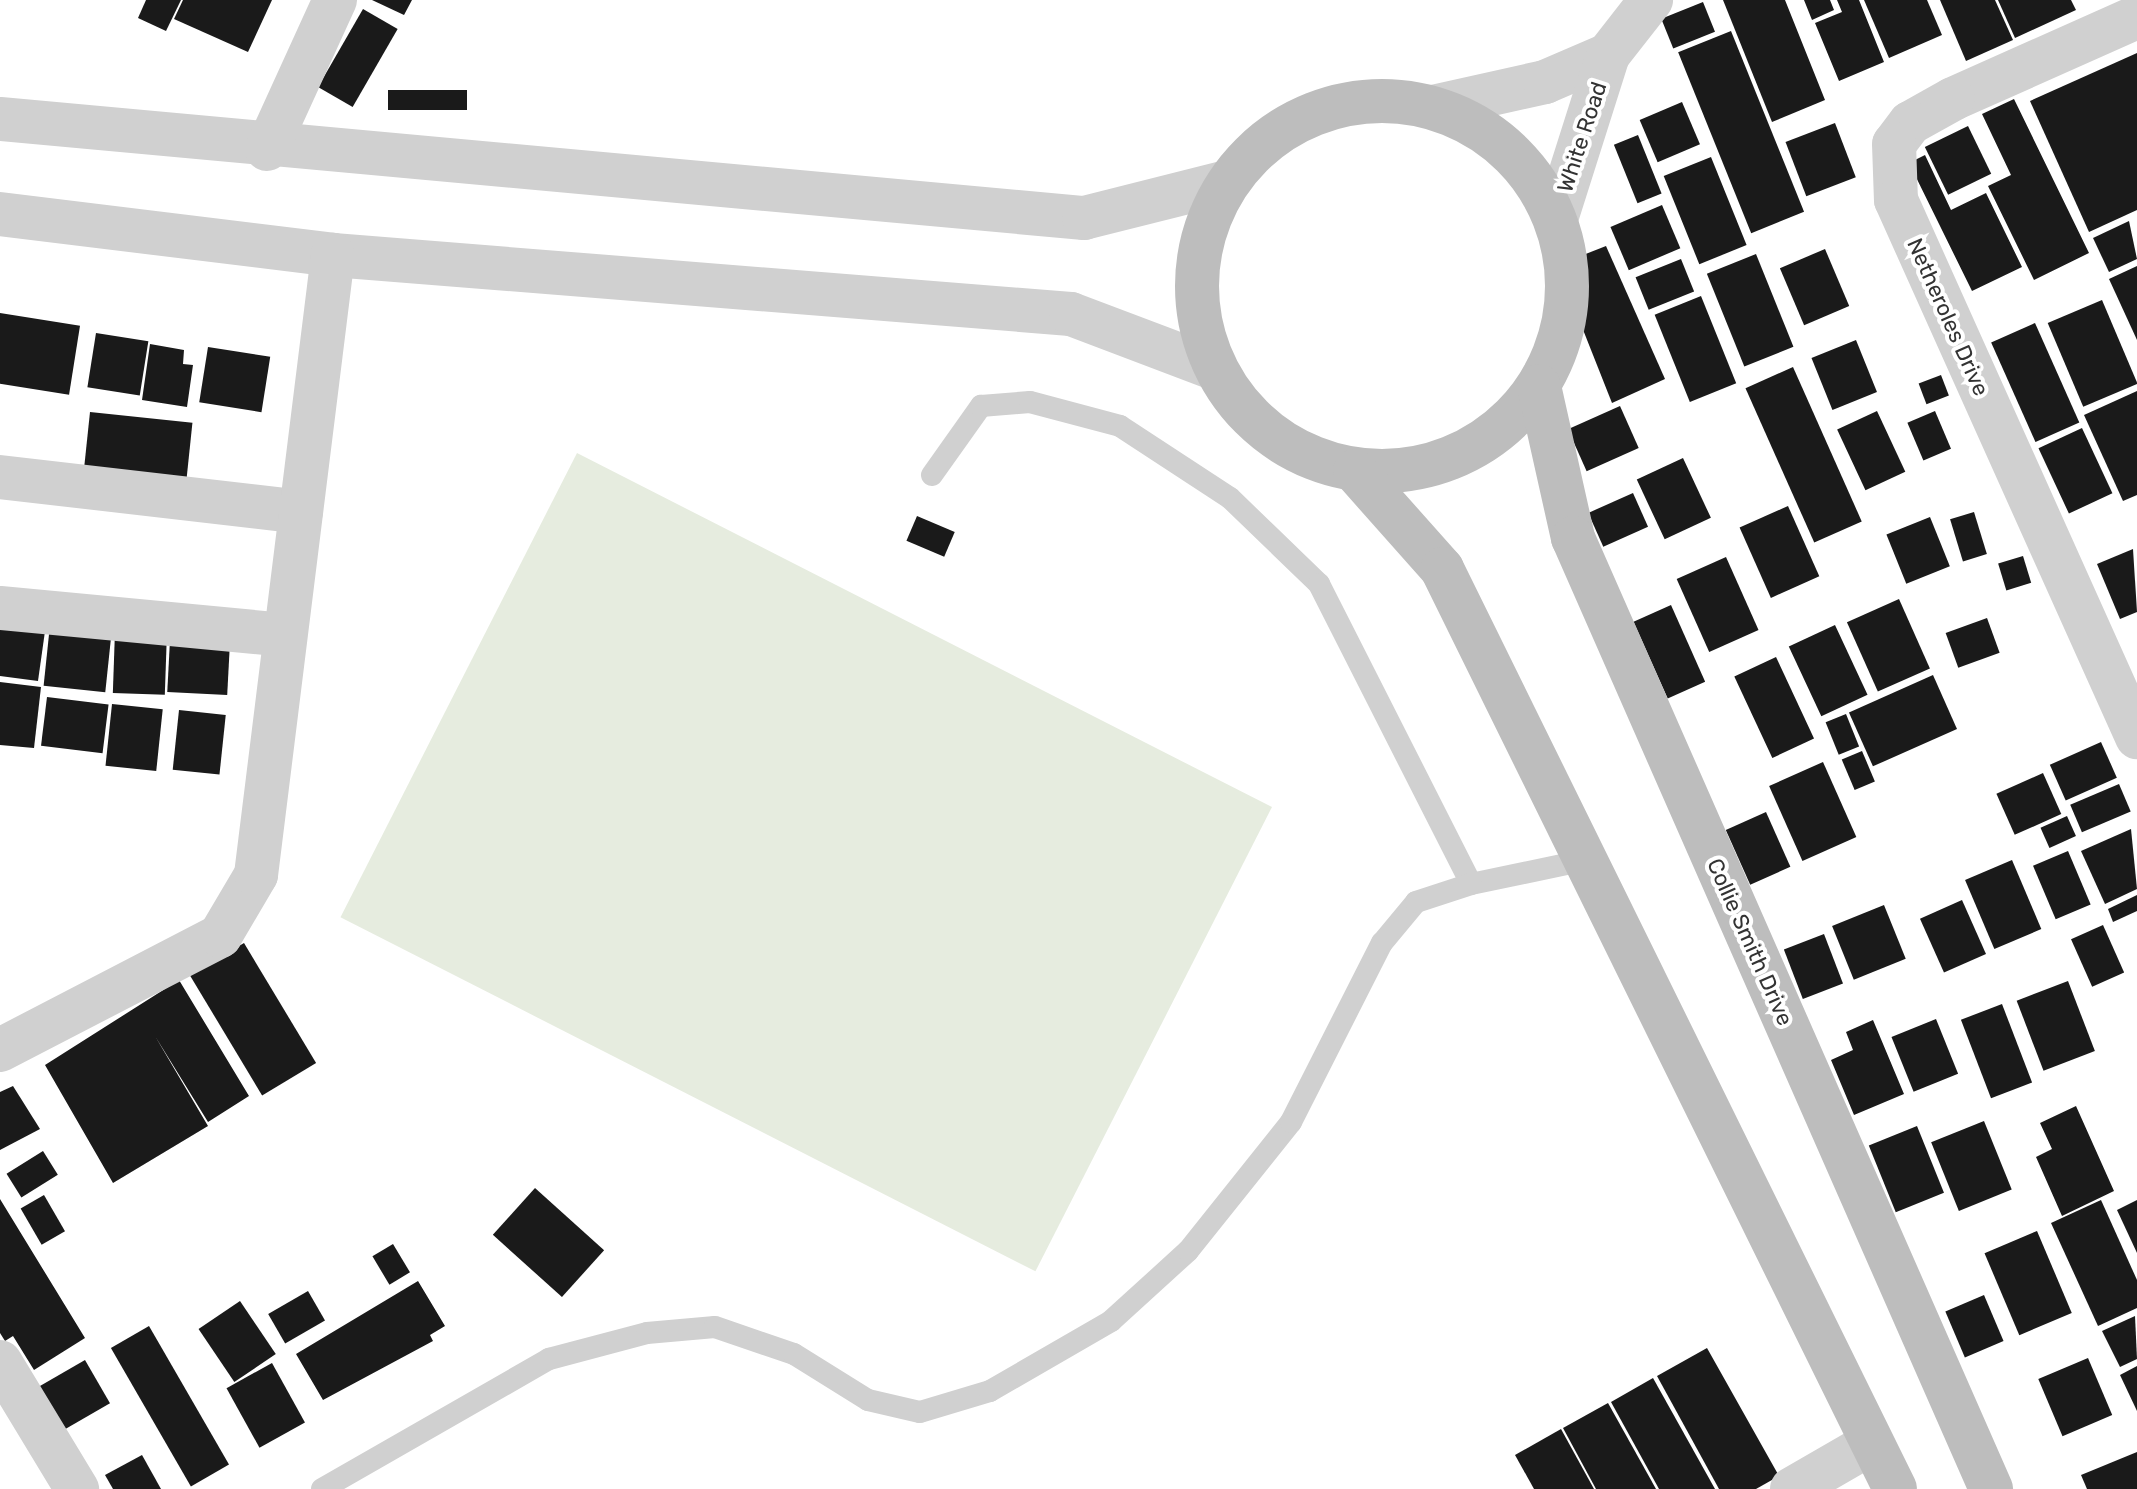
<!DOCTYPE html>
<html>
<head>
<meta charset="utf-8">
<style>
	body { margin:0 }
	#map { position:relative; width:2137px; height:1489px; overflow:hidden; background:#fff; font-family:Rubik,sans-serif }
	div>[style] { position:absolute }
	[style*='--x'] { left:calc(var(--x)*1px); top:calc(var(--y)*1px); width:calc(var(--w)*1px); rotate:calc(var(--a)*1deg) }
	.green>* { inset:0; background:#e6ecdf; transform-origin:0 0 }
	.building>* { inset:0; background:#1a1a1a; transform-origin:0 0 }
	.lane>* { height:22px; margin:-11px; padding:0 11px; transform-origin:11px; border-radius:11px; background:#d0d0d0 }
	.street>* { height:44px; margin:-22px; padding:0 22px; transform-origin:22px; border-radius:22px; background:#d0d0d0 }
	.secondary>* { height:44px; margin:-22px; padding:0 22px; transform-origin:22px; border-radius:22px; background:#bdbdbd }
	.secondary>.ring { margin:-22px; padding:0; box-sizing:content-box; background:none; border:44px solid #bdbdbd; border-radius:50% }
	span { translate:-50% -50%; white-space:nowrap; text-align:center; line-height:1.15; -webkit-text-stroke:8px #fff; paint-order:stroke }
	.street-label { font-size:22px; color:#333 }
</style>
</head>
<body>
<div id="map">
	<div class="green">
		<div style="left:577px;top:453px;width:780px;height:521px;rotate:27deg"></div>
	</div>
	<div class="building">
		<div style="clip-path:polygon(146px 0,181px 0,166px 31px,138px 18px)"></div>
		<div style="clip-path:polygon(183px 0,272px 0,248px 52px,174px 19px)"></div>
		<div style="clip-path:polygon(372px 0,412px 0,404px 15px)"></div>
		<div style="clip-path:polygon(1723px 0,1785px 0,1825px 100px,1772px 122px)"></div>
		<div style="clip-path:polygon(1804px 0,1830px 0,1834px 10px,1812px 20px)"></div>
		<div style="clip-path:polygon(1837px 0,1859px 0,1884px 62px,1839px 81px,1815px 23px,1842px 12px)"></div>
		<div style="clip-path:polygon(1864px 0,1927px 0,1942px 35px,1889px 58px)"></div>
		<div style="clip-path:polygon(1940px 0,1995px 0,2013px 40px,1966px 61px)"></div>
		<div style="clip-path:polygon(1998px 0,2071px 0,2076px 10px,2015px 38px)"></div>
		<div style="left:1703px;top:2px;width:32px;height:45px;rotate:68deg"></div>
		<div style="left:363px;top:9px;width:40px;height:90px;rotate:30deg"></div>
		<div style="left:1731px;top:31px;width:195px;height:57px;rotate:68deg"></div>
		<div style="clip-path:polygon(2137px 53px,2137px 210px,2089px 232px,2030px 101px)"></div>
		<div style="left:467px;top:90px;width:20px;height:79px;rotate:90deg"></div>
		<div style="clip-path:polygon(2014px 99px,2089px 253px,2034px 280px,1988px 186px,2011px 175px,1982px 114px)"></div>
		<div style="left:1682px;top:102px;width:46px;height:46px;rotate:67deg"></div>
		<div style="left:1835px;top:123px;width:58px;height:53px;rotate:69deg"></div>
		<div style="left:1968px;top:126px;width:53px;height:48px;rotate:64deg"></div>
		<div style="left:1638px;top:135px;width:63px;height:26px;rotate:68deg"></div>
		<div style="clip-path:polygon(1925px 155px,1951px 210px,1986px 193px,2022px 267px,1972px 291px,1909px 163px)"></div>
		<div style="left:1711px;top:157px;width:95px;height:51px;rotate:68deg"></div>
		<div style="left:1662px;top:205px;width:47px;height:56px;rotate:67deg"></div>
		<div style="clip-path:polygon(2129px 221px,2137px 259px,2109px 272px,2093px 238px)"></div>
		<div style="clip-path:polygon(1606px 246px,1665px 379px,1612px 403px,1578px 317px,1578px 257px)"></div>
		<div style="left:1825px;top:249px;width:62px;height:49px;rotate:67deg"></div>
		<div style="left:1756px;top:254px;width:100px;height:53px;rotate:68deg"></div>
		<div style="left:1681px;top:259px;width:35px;height:49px;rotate:68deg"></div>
		<div style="clip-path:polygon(2137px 266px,2137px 340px,2109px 279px)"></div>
		<div style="left:1701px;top:296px;width:94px;height:50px;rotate:68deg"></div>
		<div style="left:2102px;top:300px;width:91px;height:59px;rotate:67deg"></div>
		<div style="left:0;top:313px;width:81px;height:70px;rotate:9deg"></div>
		<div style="left:2035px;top:323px;width:109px;height:48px;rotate:66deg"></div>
		<div style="left:96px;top:333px;width:53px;height:55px;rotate:9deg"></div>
		<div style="left:1856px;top:340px;width:56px;height:48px;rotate:68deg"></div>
		<div style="clip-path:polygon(150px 344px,184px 350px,183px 364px,193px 365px,187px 407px,142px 400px)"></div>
		<div style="left:208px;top:347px;width:63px;height:56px;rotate:9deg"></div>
		<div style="left:1793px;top:367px;width:169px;height:52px;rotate:66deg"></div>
		<div style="left:1941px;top:375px;width:22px;height:24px;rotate:69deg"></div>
		<div style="clip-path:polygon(2137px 391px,2137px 495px,2123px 501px,2084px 415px)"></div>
		<div style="left:1620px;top:406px;width:46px;height:57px;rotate:66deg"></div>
		<div style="left:1877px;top:411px;width:67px;height:44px;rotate:65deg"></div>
		<div style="left:1935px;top:411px;width:41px;height:30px;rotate:67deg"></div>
		<div style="left:90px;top:412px;width:103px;height:58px;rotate:6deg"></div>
		<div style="left:2082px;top:428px;width:72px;height:48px;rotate:65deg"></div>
		<div style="left:1683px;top:458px;width:66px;height:51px;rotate:65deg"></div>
		<div style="left:1633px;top:493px;width:37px;height:49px;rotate:66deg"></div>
		<div style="left:1788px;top:506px;width:77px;height:53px;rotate:66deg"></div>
		<div style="left:1974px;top:512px;width:44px;height:25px;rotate:73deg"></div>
		<div style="left:917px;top:516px;width:41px;height:27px;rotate:23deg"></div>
		<div style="left:1930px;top:517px;width:53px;height:47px;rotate:68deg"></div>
		<div style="clip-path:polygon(2133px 549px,2137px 612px,2120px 619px,2097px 564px)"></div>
		<div style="left:2023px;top:556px;width:28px;height:26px;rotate:73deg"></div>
		<div style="left:1726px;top:557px;width:80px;height:54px;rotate:66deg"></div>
		<div style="left:1899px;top:599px;width:76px;height:57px;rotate:66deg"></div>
		<div style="left:1671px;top:605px;width:84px;height:41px;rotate:66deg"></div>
		<div style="clip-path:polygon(0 618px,46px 624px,38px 681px,0 676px)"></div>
		<div style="left:1987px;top:618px;width:37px;height:44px;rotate:70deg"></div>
		<div style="left:50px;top:625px;width:62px;height:61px;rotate:6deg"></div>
		<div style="left:1835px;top:625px;width:77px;height:51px;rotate:65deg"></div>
		<div style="left:115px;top:631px;width:52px;height:62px;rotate:2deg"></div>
		<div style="left:170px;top:640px;width:60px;height:52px;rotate:3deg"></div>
		<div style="left:1776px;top:657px;width:90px;height:46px;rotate:65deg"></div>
		<div style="left:1933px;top:675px;width:59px;height:92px;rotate:66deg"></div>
		<div style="clip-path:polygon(0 682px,41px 687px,34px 748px,0 745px)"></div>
		<div style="left:47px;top:697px;width:62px;height:49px;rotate:7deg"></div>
		<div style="left:112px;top:704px;width:51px;height:62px;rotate:6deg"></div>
		<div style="left:179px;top:710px;width:47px;height:60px;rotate:6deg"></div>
		<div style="left:1846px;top:714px;width:35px;height:22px;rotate:68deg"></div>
		<div style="left:2101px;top:742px;width:39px;height:56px;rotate:66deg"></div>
		<div style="left:1862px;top:751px;width:33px;height:22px;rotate:67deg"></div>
		<div style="left:1823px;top:762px;width:82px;height:59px;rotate:66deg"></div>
		<div style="left:2043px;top:773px;width:45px;height:51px;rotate:66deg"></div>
		<div style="left:2119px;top:784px;width:30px;height:53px;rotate:67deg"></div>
		<div style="left:1766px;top:812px;width:60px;height:44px;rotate:66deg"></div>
		<div style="left:2067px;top:816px;width:22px;height:29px;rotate:66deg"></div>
		<div style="clip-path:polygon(2131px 829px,2137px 889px,2105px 904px,2081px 851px)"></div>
		<div style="left:2068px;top:851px;width:58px;height:38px;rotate:67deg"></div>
		<div style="left:2012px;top:860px;width:75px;height:51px;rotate:67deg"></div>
		<div style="clip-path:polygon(2137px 895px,2137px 911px,2113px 922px,2108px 909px)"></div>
		<div style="left:1962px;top:900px;width:59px;height:46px;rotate:66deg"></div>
		<div style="left:1884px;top:905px;width:58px;height:56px;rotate:68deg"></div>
		<div style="left:2103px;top:925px;width:52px;height:35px;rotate:66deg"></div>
		<div style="left:1824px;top:934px;width:53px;height:43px;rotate:69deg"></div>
		<div style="left:244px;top:943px;width:140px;height:63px;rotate:59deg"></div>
		<div style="clip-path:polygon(179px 980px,249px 1096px,208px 1122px,155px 1036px,208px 1126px,113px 1183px,45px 1065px)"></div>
		<div style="left:2068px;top:981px;width:75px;height:55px;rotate:69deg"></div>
		<div style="left:2002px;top:1004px;width:84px;height:44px;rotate:69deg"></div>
		<div style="left:1936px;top:1019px;width:59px;height:48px;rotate:68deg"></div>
		<div style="clip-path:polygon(1873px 1020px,1904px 1094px,1854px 1115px,1831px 1060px,1853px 1050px,1846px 1032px)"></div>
		<div style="clip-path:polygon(13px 1086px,40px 1129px,0 1150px,0 1092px)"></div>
		<div style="clip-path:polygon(2076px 1106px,2114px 1191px,2062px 1216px,2036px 1157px,2052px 1149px,2040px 1123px)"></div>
		<div style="left:1984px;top:1121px;width:74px;height:57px;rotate:68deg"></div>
		<div style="left:1917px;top:1126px;width:72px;height:52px;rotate:68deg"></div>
		<div style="left:43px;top:1151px;width:28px;height:43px;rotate:58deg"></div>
		<div style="left:535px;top:1188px;width:93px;height:63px;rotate:42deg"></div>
		<div style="left:44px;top:1195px;width:42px;height:27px;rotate:60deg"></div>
		<div style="clip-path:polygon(0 1199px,85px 1338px,34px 1370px,13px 1336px,5px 1341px,0 1333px)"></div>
		<div style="clip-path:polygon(2101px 1200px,2137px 1280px,2137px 1308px,2098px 1326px,2051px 1223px)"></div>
		<div style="clip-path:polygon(2137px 1200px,2137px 1253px,2117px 1210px)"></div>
		<div style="left:2037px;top:1231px;width:89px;height:57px;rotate:67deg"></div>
		<div style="left:393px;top:1244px;width:33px;height:24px;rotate:59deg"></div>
		<div style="clip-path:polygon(418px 1281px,445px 1326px,430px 1335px,433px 1341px,323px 1400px,296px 1354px)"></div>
		<div style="left:308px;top:1291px;width:34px;height:46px;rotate:60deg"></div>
		<div style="left:1984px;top:1295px;width:50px;height:42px;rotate:67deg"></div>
		<div style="left:240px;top:1301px;width:64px;height:50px;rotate:56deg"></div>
		<div style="clip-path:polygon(2135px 1316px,2137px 1359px,2120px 1367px,2102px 1331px)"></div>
		<div style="left:149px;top:1326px;width:160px;height:44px;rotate:60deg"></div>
		<div style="clip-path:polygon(1707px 1348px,1779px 1476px,1756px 1489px,1719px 1489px,1657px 1376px)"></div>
		<div style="left:2088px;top:1358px;width:62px;height:54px;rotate:67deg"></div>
		<div style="left:85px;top:1360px;width:50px;height:53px;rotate:60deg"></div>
		<div style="left:272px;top:1363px;width:68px;height:52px;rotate:61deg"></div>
		<div style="clip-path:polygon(2137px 1366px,2137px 1411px,2120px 1375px)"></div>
		<div style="clip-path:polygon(1653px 1378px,1715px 1489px,1659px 1489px,1611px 1402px)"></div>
		<div style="clip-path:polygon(1608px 1403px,1656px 1489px,1596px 1489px,1563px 1428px)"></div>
		<div style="clip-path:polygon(1561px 1429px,1594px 1489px,1534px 1489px,1515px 1455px)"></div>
		<div style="clip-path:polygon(2137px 1452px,2137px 1489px,2087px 1489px,2081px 1475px)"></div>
		<div style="clip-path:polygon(142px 1455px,161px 1489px,113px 1489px,105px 1475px)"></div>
	</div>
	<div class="lane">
		<div style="--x:932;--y:475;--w:85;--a:-54.6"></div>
		<div style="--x:981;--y:406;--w:49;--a:-4.7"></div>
		<div style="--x:1030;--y:402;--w:93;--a:14.9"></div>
		<div style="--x:1120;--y:426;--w:131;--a:33.2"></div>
		<div style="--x:1230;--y:498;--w:124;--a:44"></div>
		<div style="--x:1319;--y:584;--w:336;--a:63.1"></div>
		<div style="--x:1471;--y:884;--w:117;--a:-11.8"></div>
		<div style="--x:322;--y:1489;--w:262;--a:-29.8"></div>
		<div style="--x:549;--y:1359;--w:101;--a:-14.9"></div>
		<div style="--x:647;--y:1333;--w:68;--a:-5"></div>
		<div style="--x:715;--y:1327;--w:83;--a:18.9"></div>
		<div style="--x:794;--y:1354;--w:87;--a:31.9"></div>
		<div style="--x:868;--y:1400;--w:53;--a:13"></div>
		<div style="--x:920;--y:1412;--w:73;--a:-16.7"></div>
		<div style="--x:990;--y:1391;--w:140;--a:-30"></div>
		<div style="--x:1111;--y:1321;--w:104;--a:-42.3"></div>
		<div style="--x:1188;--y:1251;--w:165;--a:-51.4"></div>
		<div style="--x:1291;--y:1122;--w:201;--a:-63.1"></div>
		<div style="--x:1382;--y:943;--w:53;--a:-50.3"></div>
		<div style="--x:1416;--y:902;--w:58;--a:-18.1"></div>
	</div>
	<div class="street">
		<div style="--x:2137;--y:17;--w:201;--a:156"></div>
		<div style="--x:1953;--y:99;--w:49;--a:150.8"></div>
		<div style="--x:1910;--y:123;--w:26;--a:127"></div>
		<div style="--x:1894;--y:144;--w:56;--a:88"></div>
		<div style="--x:1896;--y:200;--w:589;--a:65.83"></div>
		<div style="--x:1433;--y:107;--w:115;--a:-12.6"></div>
		<div style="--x:1545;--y:82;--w:69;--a:-23.2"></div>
		<div style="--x:0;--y:119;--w:1089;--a:5.22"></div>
		<div style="--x:1084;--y:218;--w:147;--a:-14.1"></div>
		<div style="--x:267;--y:149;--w:164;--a:-65.5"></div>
		<div style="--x:0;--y:214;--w:336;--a:7"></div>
		<div style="--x:333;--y:255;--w:740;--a:4.57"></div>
		<div style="--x:1071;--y:314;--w:153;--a:20.7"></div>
		<div style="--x:1556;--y:219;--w:172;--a:-72.4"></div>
		<div style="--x:1608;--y:55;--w:70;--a:-52"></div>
		<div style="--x:0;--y:477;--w:303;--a:6.6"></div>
		<div style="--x:0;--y:608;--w:286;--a:5.4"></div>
		<div style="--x:0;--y:1050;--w:248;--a:-27.4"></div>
		<div style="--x:220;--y:936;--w:71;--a:-59.5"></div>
		<div style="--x:256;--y:875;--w:625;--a:-82.92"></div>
		<div style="--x:0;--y:1362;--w:149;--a:58.8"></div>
		<div style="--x:1792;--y:1489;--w:90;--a:-30"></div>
	</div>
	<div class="secondary">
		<div class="ring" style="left:1197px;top:101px;width:326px;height:326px"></div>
		<div style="--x:1539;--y:386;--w:156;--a:77.4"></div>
		<div style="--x:1573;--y:538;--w:1039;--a:66.27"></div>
		<div style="--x:1355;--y:471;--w:131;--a:48.4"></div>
		<div style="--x:1442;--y:569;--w:1025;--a:63.78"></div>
	</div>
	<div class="street-label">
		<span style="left:1582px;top:137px;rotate:-72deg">White Road</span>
		<span style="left:1948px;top:317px;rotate:66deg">Netheroles Drive</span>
		<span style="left:1750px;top:942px;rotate:66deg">Collie Smith Drive</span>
	</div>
</div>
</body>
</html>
